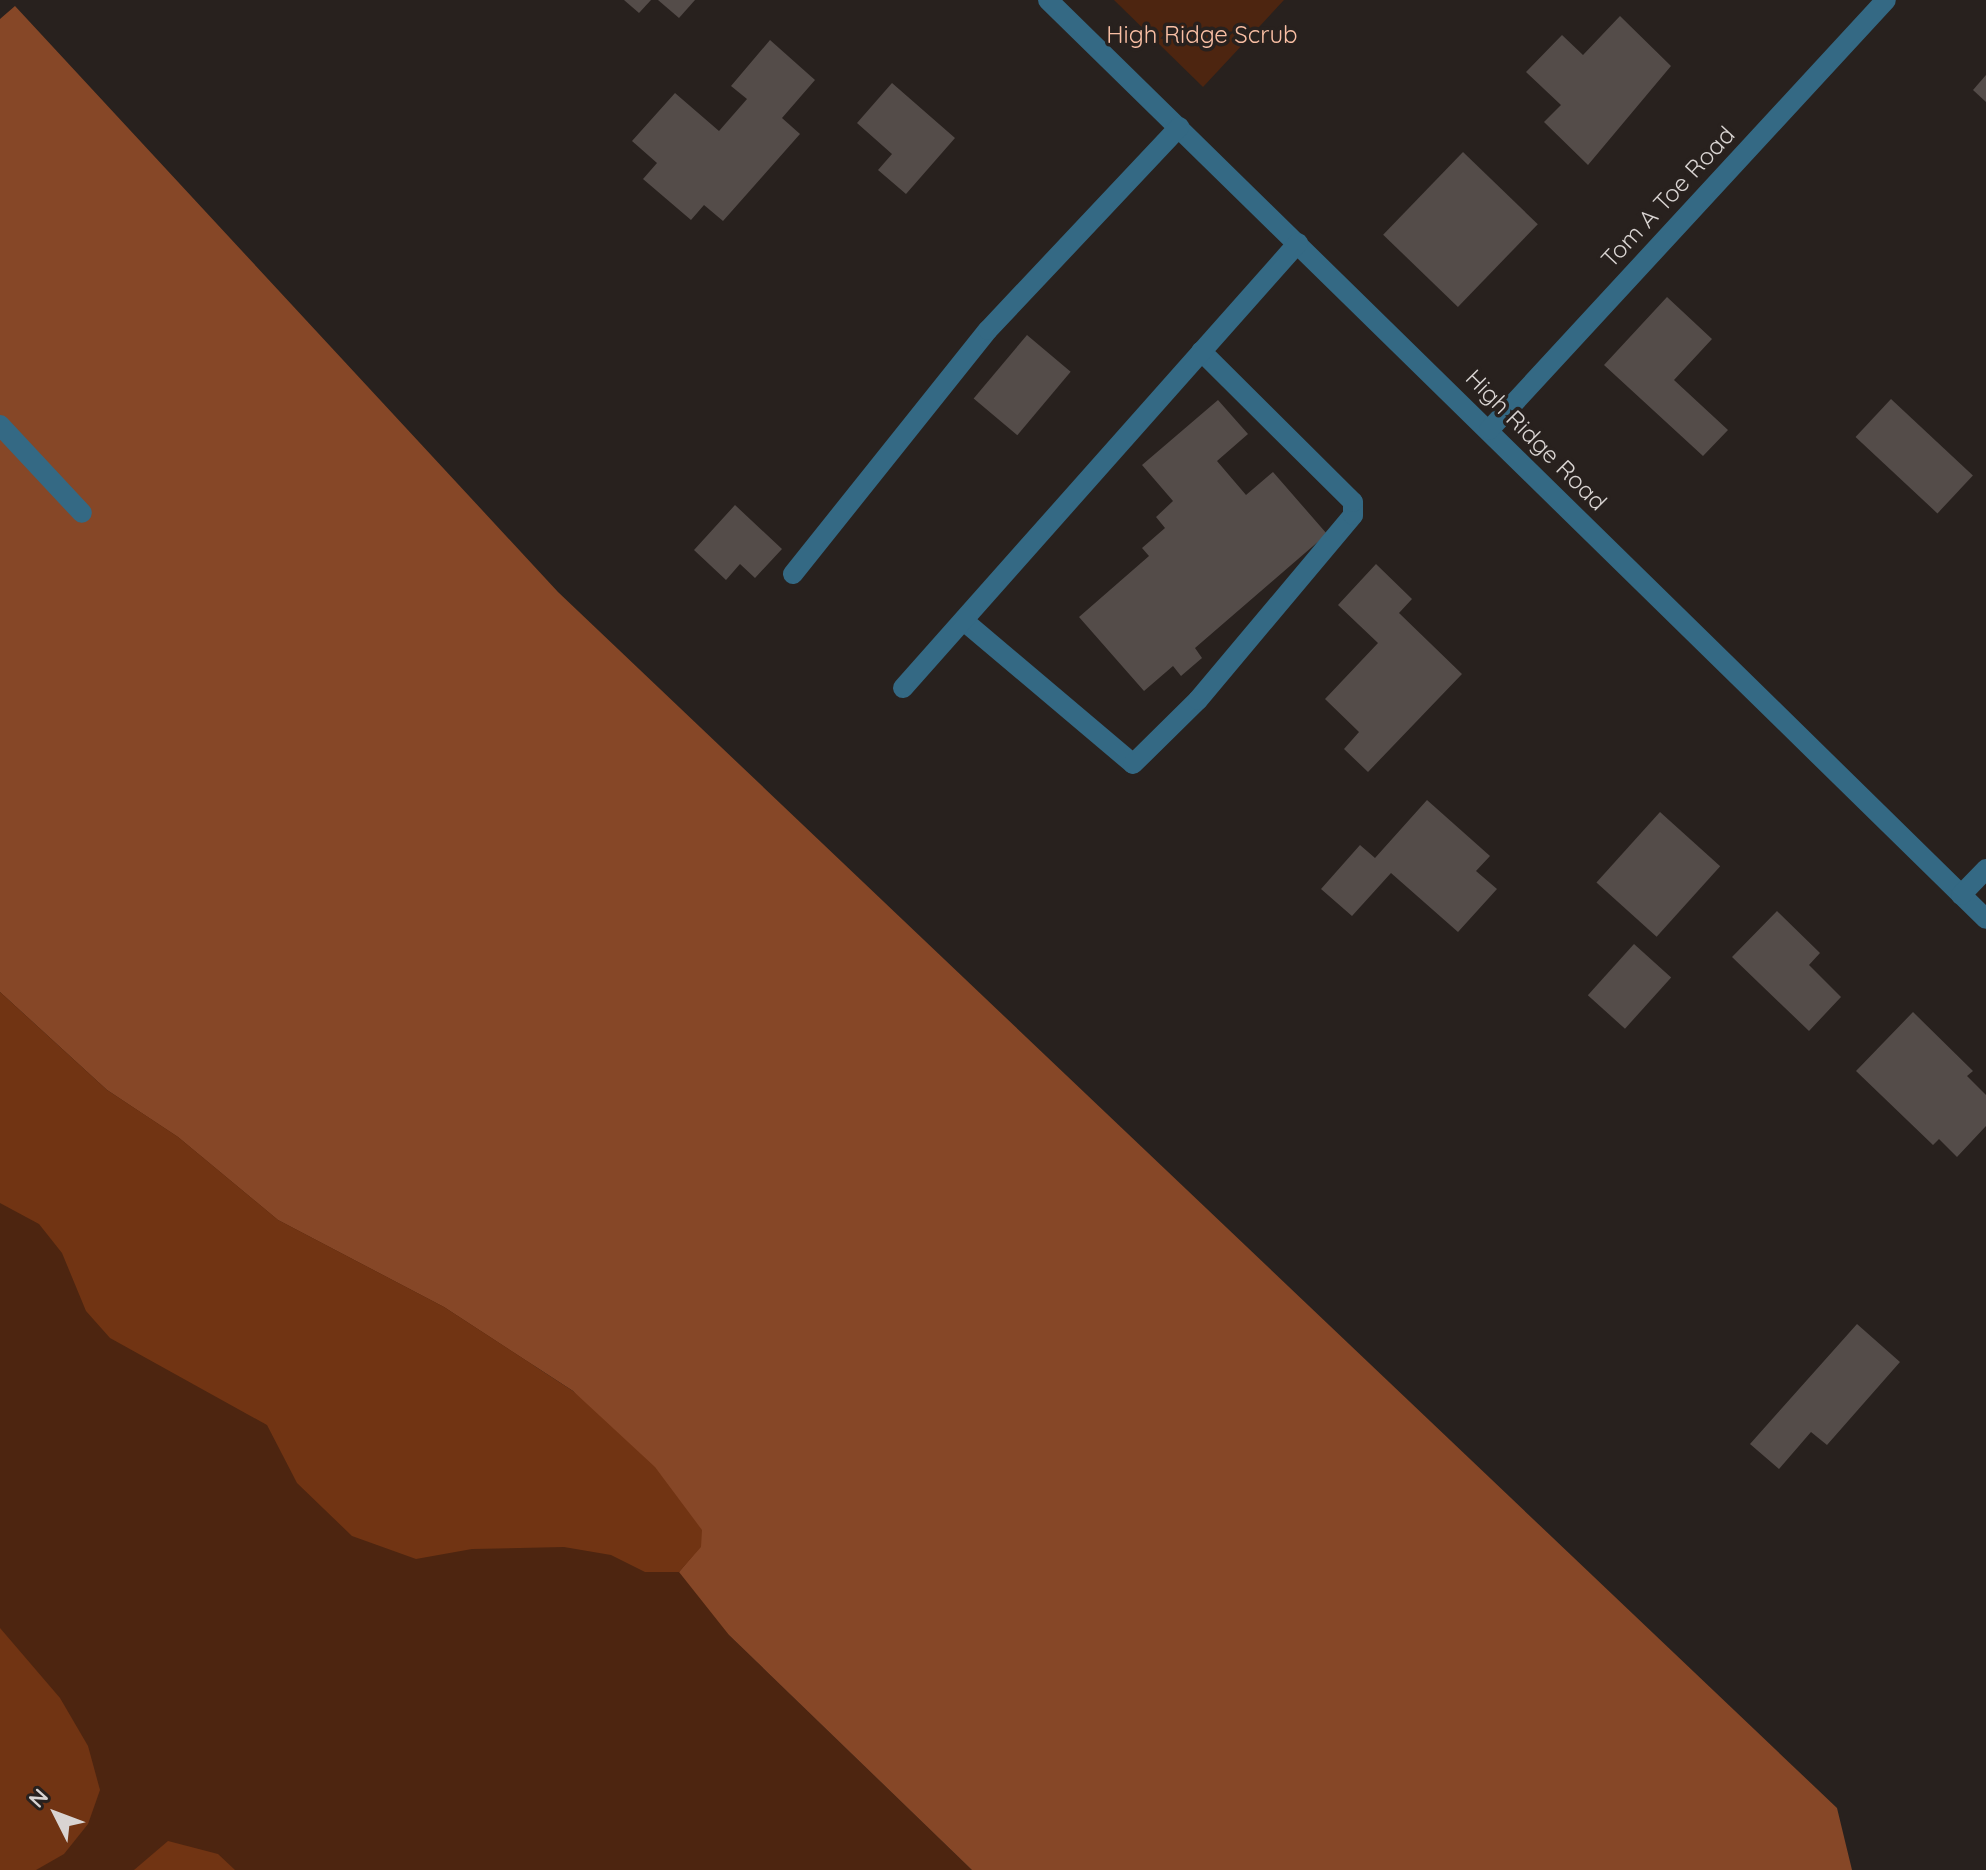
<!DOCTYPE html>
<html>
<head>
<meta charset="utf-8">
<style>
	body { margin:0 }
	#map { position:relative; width:1986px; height:1870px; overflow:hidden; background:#28211e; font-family:Quicksand,sans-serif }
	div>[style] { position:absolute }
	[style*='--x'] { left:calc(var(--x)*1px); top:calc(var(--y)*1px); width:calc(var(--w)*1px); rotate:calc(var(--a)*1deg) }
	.green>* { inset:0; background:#4d2510 }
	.forest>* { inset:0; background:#864727 }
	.water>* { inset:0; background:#713413 }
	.building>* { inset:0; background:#544c49; transform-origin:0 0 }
	.minor>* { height:20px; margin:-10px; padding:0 10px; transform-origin:10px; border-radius:10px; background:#346984 }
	span { translate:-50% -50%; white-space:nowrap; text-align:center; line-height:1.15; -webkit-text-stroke:7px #28211e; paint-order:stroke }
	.park-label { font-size:24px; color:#f9bfa4 }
	.street-label { font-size:24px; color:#d9d4d2 }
	.north { position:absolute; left:16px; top:1774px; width:80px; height:80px; -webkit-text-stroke:6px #28211e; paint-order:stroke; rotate:312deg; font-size:22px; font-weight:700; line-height:32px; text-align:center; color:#d9d4d2 }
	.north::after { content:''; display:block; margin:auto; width:28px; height:36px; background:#d9d4d2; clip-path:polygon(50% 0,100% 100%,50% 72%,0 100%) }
</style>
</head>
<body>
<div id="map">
	<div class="green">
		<div style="clip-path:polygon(1114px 0,1284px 0,1203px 87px)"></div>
		<div style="clip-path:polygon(0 992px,107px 1090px,523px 1354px,701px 1547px,729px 1635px,972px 1870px,0 1870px)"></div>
	</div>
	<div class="forest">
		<div style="clip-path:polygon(15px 6px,558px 592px,1837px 1808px,1852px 1870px,972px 1870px,729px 1635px,679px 1572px,700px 1547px,573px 1391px,444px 1307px,278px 1220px,178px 1137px,107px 1090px,0 992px,0 19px)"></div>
	</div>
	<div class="water">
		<div style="clip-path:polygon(0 992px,107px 1090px,178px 1137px,278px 1220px,444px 1307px,573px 1391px,655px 1467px,702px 1530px,701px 1547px,679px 1572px,645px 1572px,611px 1555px,564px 1547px,472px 1549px,416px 1559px,352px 1536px,297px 1483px,267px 1425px,110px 1338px,86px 1311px,62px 1253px,39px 1224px,0 1203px)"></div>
		<div style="clip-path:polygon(0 1628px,60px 1698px,88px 1746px,100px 1790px,88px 1824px,64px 1854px,36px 1870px,0 1870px)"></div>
		<div style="clip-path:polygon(168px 1841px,218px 1854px,235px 1870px,134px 1870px)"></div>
	</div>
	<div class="building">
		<div style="clip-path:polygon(624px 0,651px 0,639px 13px)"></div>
		<div style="clip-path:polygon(658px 0,695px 0,679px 18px)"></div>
		<div style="clip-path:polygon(1620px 16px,1671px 66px,1588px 165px,1544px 122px,1561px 105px,1526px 72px,1562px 35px,1583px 55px)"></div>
		<div style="clip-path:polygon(770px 40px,815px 80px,782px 118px,800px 134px,723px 221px,704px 205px,691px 220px,643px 179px,657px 163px,632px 141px,675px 93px,719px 131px,747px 99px,731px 86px)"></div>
		<div style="clip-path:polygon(1986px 75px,1986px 102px,1973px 90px)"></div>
		<div style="clip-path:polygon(892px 83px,955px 138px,906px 194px,878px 170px,892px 154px,857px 123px)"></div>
		<div style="left:1463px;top:152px;width:104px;height:115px;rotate:44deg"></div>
		<div style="clip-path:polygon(1667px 297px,1712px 339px,1674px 380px,1728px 430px,1703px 456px,1604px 365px)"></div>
		<div style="left:1027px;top:335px;width:57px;height:83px;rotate:40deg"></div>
		<div style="left:1891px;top:399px;width:112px;height:52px;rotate:43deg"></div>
		<div style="clip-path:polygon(1218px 400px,1248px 434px,1217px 461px,1246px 495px,1273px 472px,1327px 534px,1195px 648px,1202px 658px,1181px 676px,1173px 666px,1144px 691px,1079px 617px,1149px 556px,1142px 548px,1165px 528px,1156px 517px,1173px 501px,1142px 465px)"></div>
		<div style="clip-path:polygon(735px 505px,782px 549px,755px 578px,740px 564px,726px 580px,694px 550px)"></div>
		<div style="clip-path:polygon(1376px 564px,1412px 599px,1399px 613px,1462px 674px,1368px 772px,1344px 749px,1359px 732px,1325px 699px,1378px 643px,1338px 605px)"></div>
		<div style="clip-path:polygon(1427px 800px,1490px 856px,1476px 871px,1497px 889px,1458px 932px,1391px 873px,1352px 916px,1321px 889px,1360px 845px,1375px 858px)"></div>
		<div style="left:1660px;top:812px;width:81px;height:95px;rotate:42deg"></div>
		<div style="clip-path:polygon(1777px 911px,1820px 953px,1809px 965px,1841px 997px,1809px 1031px,1732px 957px)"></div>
		<div style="left:1634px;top:944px;width:50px;height:69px;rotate:42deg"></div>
		<div style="clip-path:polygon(1913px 1012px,1973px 1071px,1967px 1076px,1986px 1095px,1986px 1126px,1957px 1157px,1939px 1139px,1933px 1145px,1856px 1071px)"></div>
		<div style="clip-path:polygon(1857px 1324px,1900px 1362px,1827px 1445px,1811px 1432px,1779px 1469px,1750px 1444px)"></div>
	</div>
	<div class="minor">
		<div style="--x:1048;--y:0;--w:1313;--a:44.41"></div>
		<div style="--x:0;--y:425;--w:120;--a:47"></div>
		<div style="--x:1489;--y:430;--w:585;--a:-47.29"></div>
		<div style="--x:793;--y:574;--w:312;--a:-51.4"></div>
		<div style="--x:988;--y:330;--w:279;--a:-46.7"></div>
		<div style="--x:964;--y:621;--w:221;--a:40.2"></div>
		<div style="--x:1133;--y:764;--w:91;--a:-44.6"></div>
		<div style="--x:1198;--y:700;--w:241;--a:-50"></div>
		<div style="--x:1353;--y:515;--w:13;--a:-90"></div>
		<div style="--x:1353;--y:502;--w:214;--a:-135.2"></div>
		<div style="--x:903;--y:688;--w:595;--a:-48.41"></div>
		<div style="--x:1961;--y:895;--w:36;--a:-46"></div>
	</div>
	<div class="park-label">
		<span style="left:1202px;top:35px">High Ridge Scrub</span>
	</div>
	<div class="street-label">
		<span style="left:1668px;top:197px;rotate:-47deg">Tom A Toe Road</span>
		<span style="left:1536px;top:440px;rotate:45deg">High Ridge Road</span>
	</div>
	<div class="north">N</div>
</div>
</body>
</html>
